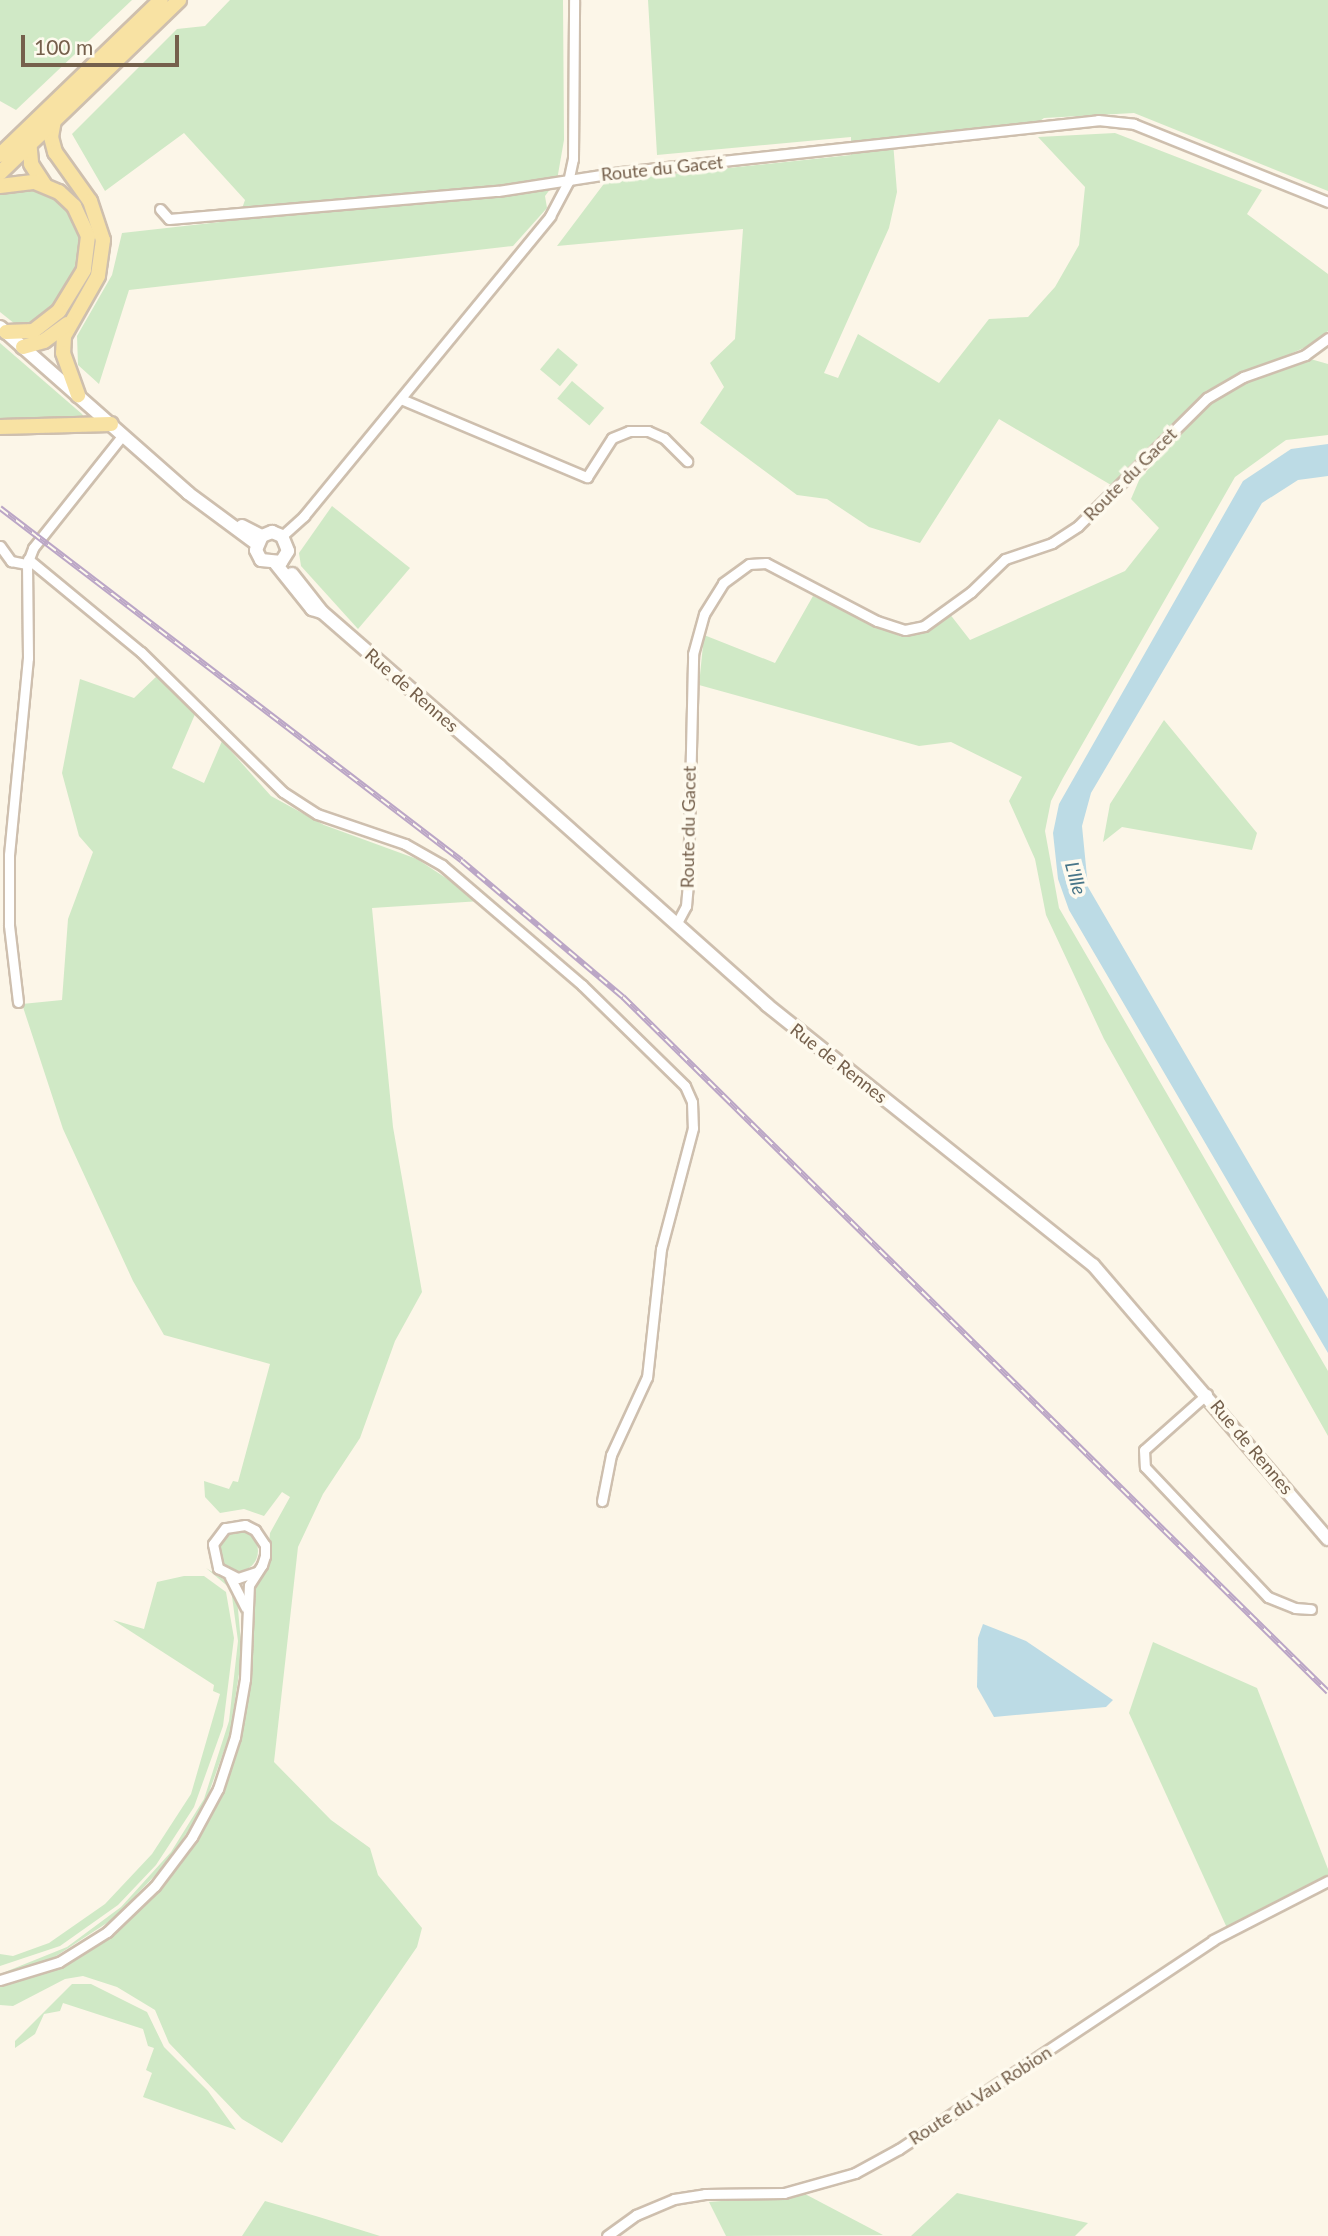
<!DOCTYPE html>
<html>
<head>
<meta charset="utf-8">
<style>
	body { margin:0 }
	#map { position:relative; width:1328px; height:2236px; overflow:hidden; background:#fcf6e8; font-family:Lato,sans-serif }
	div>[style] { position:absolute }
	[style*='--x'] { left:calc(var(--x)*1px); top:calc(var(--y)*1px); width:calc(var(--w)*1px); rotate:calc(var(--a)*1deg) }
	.green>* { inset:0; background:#d0e9c6; transform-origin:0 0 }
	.round { border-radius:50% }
	.water>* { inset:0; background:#bcdbe5 }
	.roads { filter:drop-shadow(2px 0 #cebfae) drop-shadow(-2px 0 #cebfae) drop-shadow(0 2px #cebfae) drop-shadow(0 -2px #cebfae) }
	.street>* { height:9px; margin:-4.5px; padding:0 4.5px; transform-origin:4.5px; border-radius:4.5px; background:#fff }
	.secondary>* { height:12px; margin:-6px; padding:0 6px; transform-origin:6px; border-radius:6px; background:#fff }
	.primary>* { height:14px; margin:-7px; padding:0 7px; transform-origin:7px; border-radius:7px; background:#f8e2a3 }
	.rail>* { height:6px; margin-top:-3px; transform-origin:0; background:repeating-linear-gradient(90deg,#fefaee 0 10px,#bba6c6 0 20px); box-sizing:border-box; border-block:2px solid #bba6c6 }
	span { translate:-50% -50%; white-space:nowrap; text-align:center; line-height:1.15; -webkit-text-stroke:7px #fefaee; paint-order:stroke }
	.street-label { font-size:18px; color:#75604c }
	.water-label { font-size:19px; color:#477588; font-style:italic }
	.scale { position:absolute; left:21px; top:35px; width:158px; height:32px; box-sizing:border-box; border:4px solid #75604c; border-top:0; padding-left:9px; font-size:21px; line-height:24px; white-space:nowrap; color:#75604c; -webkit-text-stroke:5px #fefaee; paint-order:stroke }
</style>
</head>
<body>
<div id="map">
	<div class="green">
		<div style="clip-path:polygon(0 0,132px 0,16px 110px,0 101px)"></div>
		<div style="clip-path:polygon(230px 0,563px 0,564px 140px,557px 180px,545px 196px,547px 208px,513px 246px,129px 290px,99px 384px,78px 365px,77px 336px,112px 275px,122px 233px,238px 220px,245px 200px,184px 133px,105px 191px,72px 134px,177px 29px,205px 26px)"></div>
		<div style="clip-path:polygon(648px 0,1328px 0,1328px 191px,1134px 113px,1044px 118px,1033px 126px,893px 142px,897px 192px,889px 228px,824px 373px,838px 378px,858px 334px,939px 383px,989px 319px,1028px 317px,1055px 287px,1079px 245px,1085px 187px,1038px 137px,1115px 133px,1262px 190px,1247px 214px,1328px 274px,1328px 331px,1315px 343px,1206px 391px,1111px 485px,999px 419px,920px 543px,869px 527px,827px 499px,797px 495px,700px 423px,724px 387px,710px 363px,735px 339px,743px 229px,557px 246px,606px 181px,851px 155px,851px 137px,657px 155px)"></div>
		<div style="clip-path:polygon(32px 189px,51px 195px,69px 208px,81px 228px,83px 252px,60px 301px,31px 326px,15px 324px,0 312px,0 192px)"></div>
		<div style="clip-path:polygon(0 343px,82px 414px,84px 417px,0 421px)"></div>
		<div style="left:558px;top:348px;width:26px;height:28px;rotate:40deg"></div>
		<div style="clip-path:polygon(1307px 358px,1328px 364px,1328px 435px,1286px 440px,1235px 477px,1063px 778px,1051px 801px,1045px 831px,1059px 908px,1328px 1371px,1328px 1436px,1104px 1039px,1046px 915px,1035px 859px,1009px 801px,1022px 777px,951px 742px,919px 746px,699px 685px,704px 635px,775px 663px,813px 596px,902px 637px,924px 631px,949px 613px,970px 640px,1125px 571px,1159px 528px,1131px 499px,1140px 478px,1212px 402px,1243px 383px)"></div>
		<div style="left:572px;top:381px;width:42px;height:23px;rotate:40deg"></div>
		<div style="clip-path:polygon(332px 506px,410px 568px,358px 629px,301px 566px,299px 553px)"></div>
		<div style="clip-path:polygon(158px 675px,196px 712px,172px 768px,204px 783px,222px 741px,271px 796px,324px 825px,417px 859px,481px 901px,372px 908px,393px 1127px,422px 1292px,395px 1341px,360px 1438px,323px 1494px,298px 1547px,274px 1762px,331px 1820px,370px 1848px,378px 1875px,422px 1928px,417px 1947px,282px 2143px,242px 2119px,169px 2043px,155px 2010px,117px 1987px,83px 1976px,65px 1979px,13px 2006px,0 2005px,0 1987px,78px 1958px,122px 1926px,173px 1873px,210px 1818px,237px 1747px,247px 1702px,251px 1591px,267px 1565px,270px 1533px,290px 1497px,282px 1492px,264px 1516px,244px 1509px,220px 1513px,205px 1497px,204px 1481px,229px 1489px,233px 1481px,238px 1482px,270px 1364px,164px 1335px,133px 1281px,63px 1129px,22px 1004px,62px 1000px,68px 919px,93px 852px,79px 836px,62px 773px,80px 679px,134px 698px)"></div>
		<div style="clip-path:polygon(1164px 720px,1257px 833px,1252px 850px,1122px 827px,1103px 842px,1110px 804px)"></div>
		<div class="round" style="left:218px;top:1531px;width:40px;height:40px"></div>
		<div style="clip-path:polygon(206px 1568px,225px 1580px,237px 1598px,242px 1654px,230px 1734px,203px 1809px,165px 1865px,113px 1919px,50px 1960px,0 1974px,67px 1947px,121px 1907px,171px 1852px,204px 1799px,229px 1721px,238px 1641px,231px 1589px)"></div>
		<div style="clip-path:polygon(184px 1576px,204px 1576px,226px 1592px,234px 1638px,223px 1726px,194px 1807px,156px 1865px,118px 1905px,60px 1946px,0 1966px,0 1954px,13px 1956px,49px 1943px,105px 1904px,152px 1854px,191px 1794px,220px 1694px,213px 1691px,214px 1685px,113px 1620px,144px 1629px,157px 1582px)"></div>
		<div style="clip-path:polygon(1153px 1642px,1257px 1688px,1328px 1869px,1328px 1877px,1227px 1928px,1129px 1713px)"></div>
		<div style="clip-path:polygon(72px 1984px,91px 1984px,147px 2012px,164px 2047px,208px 2091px,236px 2130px,143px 2097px,152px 2073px,146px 2070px,154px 2048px,148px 2046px,143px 2029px,63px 2003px,60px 2011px,44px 2014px,35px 2034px,15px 2048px,15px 2041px)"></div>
		<div style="clip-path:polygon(957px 2193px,1088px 2223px,1075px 2236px,911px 2236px)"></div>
		<div style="clip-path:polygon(805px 2194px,883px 2235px,726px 2236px,709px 2202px)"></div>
		<div style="clip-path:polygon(265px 2201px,319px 2217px,380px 2236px,242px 2236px)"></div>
	</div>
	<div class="water">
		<div style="clip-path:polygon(1328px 444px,1328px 476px,1298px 480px,1262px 503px,1091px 793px,1082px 826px,1088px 887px,1328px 1299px,1328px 1353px,1069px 910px,1058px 879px,1053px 833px,1059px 804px,1243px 481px,1291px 449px)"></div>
		<div style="clip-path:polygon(983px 1624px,1026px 1641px,1113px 1700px,1106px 1707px,994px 1717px,977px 1687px,978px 1638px)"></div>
	</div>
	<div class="roads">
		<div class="street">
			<div style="--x:160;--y:209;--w:13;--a:48"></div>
			<div style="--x:169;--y:219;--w:330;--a:-4.9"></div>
			<div style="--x:498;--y:191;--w:124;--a:-8.8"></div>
			<div style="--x:621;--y:172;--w:480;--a:-6.2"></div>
			<div style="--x:1098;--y:120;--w:36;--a:6"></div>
			<div style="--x:1134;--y:124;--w:209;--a:21.9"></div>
			<div style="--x:401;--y:399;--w:202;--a:22.8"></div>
			<div style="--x:587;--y:477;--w:46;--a:-57.3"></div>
			<div style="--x:612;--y:438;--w:18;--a:-22"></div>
			<div style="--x:629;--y:431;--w:19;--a:0"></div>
			<div style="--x:648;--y:431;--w:17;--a:24"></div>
			<div style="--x:664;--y:438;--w:33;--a:45"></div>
			<div style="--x:282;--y:536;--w:30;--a:-42"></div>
			<div style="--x:304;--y:516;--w:388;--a:-50.6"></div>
			<div style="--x:550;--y:216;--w:38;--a:-62"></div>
			<div style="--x:568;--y:182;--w:24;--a:-78"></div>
			<div style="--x:573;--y:159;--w:159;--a:-89.6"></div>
			<div style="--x:0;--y:546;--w:19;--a:54"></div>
			<div style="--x:11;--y:561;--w:16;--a:11"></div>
			<div style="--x:28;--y:559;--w:146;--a:39.5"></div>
			<div style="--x:141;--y:652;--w:199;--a:44.6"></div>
			<div style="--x:283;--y:792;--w:40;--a:32.9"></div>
			<div style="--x:317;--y:814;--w:93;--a:18.8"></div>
			<div style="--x:405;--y:844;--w:43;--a:29.6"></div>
			<div style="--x:442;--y:865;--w:184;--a:40.6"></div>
			<div style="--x:582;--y:985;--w:144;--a:44.4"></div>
			<div style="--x:685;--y:1086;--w:17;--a:66"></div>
			<div style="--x:692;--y:1102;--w:26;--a:88"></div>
			<div style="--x:693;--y:1128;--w:125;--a:104.8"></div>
			<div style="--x:661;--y:1249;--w:129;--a:96.2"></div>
			<div style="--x:647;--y:1377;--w:86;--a:114.8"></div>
			<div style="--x:611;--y:1455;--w:47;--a:101.1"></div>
			<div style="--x:678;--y:921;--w:17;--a:-62"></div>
			<div style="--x:686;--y:906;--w:24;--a:-85"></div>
			<div style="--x:688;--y:882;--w:228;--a:-88.7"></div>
			<div style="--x:693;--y:654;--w:41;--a:-74.6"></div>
			<div style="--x:704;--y:614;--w:36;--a:-58"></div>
			<div style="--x:723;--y:583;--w:32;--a:-36"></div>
			<div style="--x:749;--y:564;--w:17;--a:-3"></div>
			<div style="--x:766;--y:563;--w:125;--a:27.6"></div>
			<div style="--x:877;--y:621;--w:29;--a:18"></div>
			<div style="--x:905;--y:630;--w:19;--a:-12"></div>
			<div style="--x:924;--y:626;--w:58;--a:-35.9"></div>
			<div style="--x:971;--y:592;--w:47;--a:-44.1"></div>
			<div style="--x:1005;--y:559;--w:50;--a:-18.8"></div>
			<div style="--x:1052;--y:543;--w:31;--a:-33"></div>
			<div style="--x:1078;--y:526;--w:182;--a:-44.8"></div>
			<div style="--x:1207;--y:398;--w:42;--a:-30.3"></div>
			<div style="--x:1243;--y:377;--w:66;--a:-19.5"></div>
			<div style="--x:1305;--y:355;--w:29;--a:-36"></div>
			<div style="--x:18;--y:1002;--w:78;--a:-96.7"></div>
			<div style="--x:9;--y:925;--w:70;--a:-90"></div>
			<div style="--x:9;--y:855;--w:198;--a:-84.5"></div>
			<div style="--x:28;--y:658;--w:94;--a:-90.6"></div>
			<div style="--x:27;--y:564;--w:17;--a:-69"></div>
			<div style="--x:33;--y:548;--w:144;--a:-51.5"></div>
			<div style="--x:1207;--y:1394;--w:84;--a:138.4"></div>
			<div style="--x:1144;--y:1450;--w:17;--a:87"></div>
			<div style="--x:1145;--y:1467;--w:179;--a:46.6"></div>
			<div style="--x:1268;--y:1597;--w:29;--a:22"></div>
			<div style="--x:1295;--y:1608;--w:16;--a:4"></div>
			<div style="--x:230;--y:1577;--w:34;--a:63"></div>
			<div style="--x:0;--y:1980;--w:62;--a:-17"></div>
			<div style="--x:59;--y:1962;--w:57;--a:-32"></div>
			<div style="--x:107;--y:1932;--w:66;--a:-43.8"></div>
			<div style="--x:155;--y:1886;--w:61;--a:-52.9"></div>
			<div style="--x:192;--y:1837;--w:55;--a:-61.6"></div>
			<div style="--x:218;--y:1789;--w:55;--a:-71.9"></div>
			<div style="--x:235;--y:1737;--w:59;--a:-80.2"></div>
			<div style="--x:245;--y:1679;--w:94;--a:-87.6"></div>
			<div style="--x:249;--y:1585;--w:24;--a:-57"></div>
			<div style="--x:262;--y:1565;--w:9;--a:-72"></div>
			<div style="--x:265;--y:1556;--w:11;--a:-90"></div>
			<div style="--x:265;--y:1545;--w:18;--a:-124"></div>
			<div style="--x:255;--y:1530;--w:11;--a:-153"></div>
			<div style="--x:245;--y:1525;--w:20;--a:171"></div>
			<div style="--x:225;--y:1528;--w:20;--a:127"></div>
			<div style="--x:213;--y:1544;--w:25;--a:78"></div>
			<div style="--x:218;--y:1568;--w:22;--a:27"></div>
			<div style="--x:238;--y:1578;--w:20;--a:-18"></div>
			<div style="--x:607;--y:2236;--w:36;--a:-36"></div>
			<div style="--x:636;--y:2215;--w:41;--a:-22.8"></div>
			<div style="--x:674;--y:2199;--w:31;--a:-9"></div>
			<div style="--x:705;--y:2194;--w:79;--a:-0.7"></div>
			<div style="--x:784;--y:2193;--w:74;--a:-15.7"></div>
			<div style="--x:855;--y:2173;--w:50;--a:-28.6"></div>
			<div style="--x:899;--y:2149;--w:377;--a:-33.6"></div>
			<div style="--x:1213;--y:1940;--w:129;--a:-27.2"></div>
		</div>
		<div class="secondary">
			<div style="--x:0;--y:327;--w:251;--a:41.4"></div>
			<div style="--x:188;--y:493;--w:86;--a:36.5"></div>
			<div style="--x:242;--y:526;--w:22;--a:27"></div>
			<div style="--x:262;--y:536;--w:11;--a:-22"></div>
			<div style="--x:272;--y:532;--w:11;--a:22"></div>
			<div style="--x:282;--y:536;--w:16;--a:68"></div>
			<div style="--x:288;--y:551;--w:13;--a:122"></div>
			<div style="--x:281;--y:562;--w:20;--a:-174"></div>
			<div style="--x:261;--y:560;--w:11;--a:-117"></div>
			<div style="--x:256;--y:550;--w:15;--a:-67"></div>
			<div style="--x:276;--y:564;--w:58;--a:51.3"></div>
			<div style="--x:312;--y:609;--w:10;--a:17"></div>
			<div style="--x:322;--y:612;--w:235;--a:41"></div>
			<div style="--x:499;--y:766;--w:359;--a:41.7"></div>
			<div style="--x:767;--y:1005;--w:417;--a:38.6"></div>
			<div style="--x:1093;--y:1265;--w:361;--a:49.4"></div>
			<div style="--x:292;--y:574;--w:48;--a:51.7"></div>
		</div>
		<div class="primary">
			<div style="--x:54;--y:120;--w:17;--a:100"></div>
			<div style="--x:51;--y:137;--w:16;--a:75"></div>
			<div style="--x:55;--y:152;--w:60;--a:54.5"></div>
			<div style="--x:90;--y:201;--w:41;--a:71.6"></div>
			<div style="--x:103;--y:240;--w:36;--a:98"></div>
			<div style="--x:98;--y:276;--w:69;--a:119.5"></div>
			<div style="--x:64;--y:336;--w:17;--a:93"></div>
			<div style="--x:63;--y:353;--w:45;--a:70.3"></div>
			<div style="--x:29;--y:139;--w:25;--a:85"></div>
			<div style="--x:31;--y:164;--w:24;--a:57"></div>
			<div style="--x:0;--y:155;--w:223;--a:-43.9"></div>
			<div style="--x:0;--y:173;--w:249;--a:-44"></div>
			<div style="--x:0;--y:186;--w:35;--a:-7"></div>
			<div style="--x:35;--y:182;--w:26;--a:23"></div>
			<div style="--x:59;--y:192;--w:21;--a:43"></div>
			<div style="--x:74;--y:206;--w:33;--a:65"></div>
			<div style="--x:88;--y:236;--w:34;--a:97"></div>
			<div style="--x:84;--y:270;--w:48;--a:121.4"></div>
			<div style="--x:59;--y:311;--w:33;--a:142"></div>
			<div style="--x:33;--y:331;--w:27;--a:178"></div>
			<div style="--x:23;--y:347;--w:22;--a:-16"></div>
			<div style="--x:44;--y:341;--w:29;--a:-36"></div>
			<div style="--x:0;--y:427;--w:111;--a:-1.5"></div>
		</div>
	</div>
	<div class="rail">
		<div style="--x:0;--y:508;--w:581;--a:37.38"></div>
		<div style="--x:462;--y:861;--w:211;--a:40.2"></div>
		<div style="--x:623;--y:997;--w:990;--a:44.59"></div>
	</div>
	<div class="street-label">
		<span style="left:662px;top:168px;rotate:-6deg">Route du Gacet</span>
		<span style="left:1130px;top:474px;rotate:-45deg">Route du Gacet</span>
		<span style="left:412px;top:690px;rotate:41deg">Rue de Rennes</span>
		<span style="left:688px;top:827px;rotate:-89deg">Route du Gacet</span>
		<span style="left:839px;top:1063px;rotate:38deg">Rue de Rennes</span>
		<span style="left:1252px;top:1447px;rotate:50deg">Rue de Rennes</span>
		<span style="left:980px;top:2095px;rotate:-33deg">Route du Vau Robion</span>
	</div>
	<div class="water-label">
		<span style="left:1076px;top:878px;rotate:75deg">L'Ille</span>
	</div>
	<div class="scale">100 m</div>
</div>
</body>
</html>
